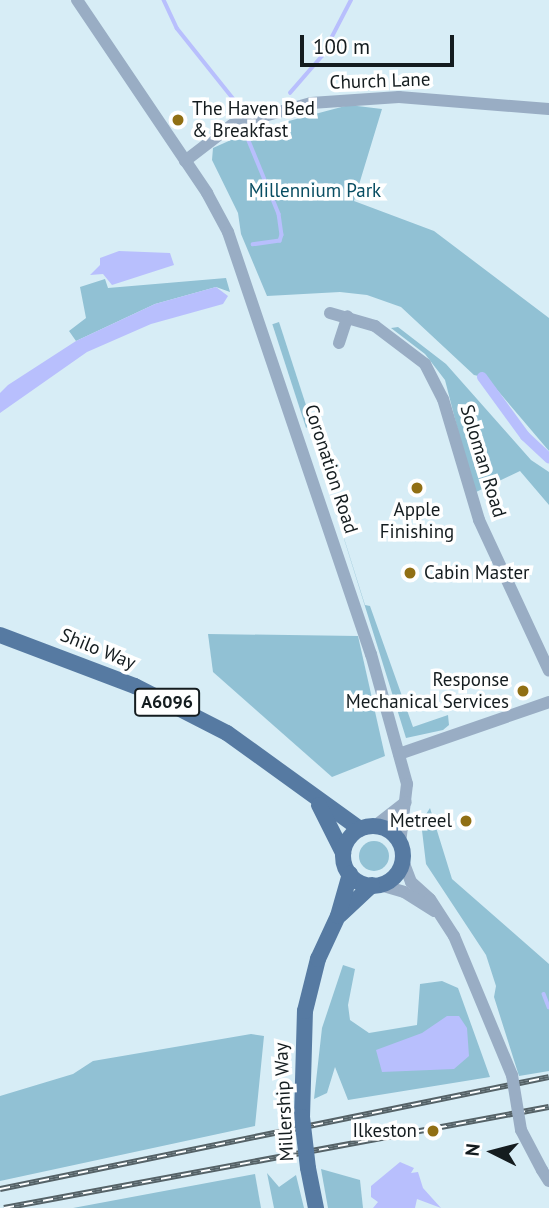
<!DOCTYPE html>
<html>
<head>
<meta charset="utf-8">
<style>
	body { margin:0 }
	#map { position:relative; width:549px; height:1208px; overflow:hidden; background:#d7edf6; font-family:"PT Sans",sans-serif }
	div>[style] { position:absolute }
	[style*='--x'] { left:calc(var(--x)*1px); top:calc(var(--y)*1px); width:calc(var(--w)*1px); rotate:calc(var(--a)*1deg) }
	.green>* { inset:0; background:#91c1d4; transform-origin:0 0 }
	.round { border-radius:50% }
	.water>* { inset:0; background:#b8bffd }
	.stream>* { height:3.5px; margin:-1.75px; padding:0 1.75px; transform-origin:1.75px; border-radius:1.75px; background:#b8bffd }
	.canal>* { height:10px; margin:-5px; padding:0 5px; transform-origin:5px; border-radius:5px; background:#b8bffd }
	.minor>* { height:12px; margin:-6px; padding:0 6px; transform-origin:6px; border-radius:6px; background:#99adc4 }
	.major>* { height:16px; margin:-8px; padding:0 8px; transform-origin:8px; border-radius:8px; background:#567aa2 }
	.major>.ring { margin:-8px; padding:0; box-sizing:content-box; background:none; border:16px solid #567aa2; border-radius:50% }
	.rail>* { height:6px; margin-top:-3px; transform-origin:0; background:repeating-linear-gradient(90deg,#fff 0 10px,#556267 0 20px); box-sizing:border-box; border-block:2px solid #556267 }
	.minor-bridge>* { height:12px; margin:-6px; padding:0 6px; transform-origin:6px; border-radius:6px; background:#99adc4 }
	.major-bridge>* { height:16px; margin:-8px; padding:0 8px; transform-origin:8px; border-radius:8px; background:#567aa2 }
	.dots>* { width:19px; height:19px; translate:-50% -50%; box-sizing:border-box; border:4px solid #fff; border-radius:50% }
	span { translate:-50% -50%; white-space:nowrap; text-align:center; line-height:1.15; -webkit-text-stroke:7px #fff; paint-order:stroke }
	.shield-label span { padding:2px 5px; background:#fff; border:2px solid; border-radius:5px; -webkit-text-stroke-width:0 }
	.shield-label { font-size:18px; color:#141c1f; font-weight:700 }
	.street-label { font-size:19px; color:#141c1f }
	.poi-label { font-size:19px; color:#141c1f }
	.left { translate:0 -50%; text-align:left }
	.right { translate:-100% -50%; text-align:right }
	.park-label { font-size:19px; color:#084d62 }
	.north { position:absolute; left:458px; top:1117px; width:70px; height:70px; -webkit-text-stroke:5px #fff; paint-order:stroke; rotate:276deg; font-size:19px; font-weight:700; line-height:28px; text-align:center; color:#141c1f }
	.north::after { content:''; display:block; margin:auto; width:24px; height:32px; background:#141c1f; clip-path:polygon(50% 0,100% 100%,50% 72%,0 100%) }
	.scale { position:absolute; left:300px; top:35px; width:154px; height:32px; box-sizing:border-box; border:4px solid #141c1f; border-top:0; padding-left:9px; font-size:21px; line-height:24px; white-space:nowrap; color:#141c1f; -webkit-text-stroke:5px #fff; paint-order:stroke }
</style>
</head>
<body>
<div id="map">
	<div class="green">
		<div style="clip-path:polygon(349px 105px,382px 109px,354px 201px,434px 231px,549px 318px,549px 451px,487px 378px,474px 375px,401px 307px,367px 295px,340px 292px,267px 296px,241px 234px,238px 213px,212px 160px,213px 148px,251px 131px)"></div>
		<div style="clip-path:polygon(226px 278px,230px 292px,216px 287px,155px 304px,76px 341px,69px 331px,86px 318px,80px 287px,105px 279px,108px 288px)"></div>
		<div style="left:279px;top:322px;width:109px;height:7px;rotate:72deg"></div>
		<div style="clip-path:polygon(398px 327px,446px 364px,531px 460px,549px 472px,549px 505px,520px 471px,474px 493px,445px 380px,425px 354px,391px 328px)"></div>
		<div style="clip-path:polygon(312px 436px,365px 605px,370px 606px,413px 727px,448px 715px,449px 725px,443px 730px,406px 738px)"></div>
		<div style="clip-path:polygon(208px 634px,358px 636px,385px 756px,332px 777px,213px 672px)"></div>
		<div style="clip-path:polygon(430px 808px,452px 879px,549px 964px,549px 1071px,519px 1076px,494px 997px,496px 986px,486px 955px,426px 864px,421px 822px)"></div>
		<div class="round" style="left:359px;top:841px;width:30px;height:30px"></div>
		<div style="clip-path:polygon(343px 965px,355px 969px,348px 1005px,350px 1020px,369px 1033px,417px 1025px,420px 984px,442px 981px,458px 988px,490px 1077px,348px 1100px,335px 1067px,327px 1093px,314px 1099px,322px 1028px)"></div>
		<div style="clip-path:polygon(251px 1034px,264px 1036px,255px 1126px,0 1181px,0 1096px,73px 1074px,93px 1061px)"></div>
		<div style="clip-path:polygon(321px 1169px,360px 1180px,363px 1208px,328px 1208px)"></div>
		<div style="clip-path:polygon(267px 1173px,279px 1187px,296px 1175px,304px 1208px,274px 1208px)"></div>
		<div style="clip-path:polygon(255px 1174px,261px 1208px,73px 1208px)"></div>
	</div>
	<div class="water">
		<div style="clip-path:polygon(119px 251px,170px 253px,174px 265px,112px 285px,103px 274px,90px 275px,100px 265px,100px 258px)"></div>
		<div style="clip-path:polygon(216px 287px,228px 296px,223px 304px,151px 324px,87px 352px,0 413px,0 393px,8px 385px,76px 341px,155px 304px)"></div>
		<div style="clip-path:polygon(447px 1016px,459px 1016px,467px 1028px,469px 1056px,454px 1069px,382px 1072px,376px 1050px,422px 1033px)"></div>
		<div style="clip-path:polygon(400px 1162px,414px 1168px,411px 1173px,418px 1172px,423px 1188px,441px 1208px,417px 1199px,415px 1208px,373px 1208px,378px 1202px,371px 1197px,371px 1186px)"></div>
	</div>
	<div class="stream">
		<div style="--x:164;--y:0;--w:31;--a:65"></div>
		<div style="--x:177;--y:28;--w:101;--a:51.4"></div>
		<div style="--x:290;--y:93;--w:49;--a:-49.1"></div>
		<div style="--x:322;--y:56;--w:63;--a:-62.6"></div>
		<div style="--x:247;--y:136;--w:84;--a:67.7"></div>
		<div style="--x:279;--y:214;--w:21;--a:82"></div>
		<div style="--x:282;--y:235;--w:6;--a:108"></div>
		<div style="--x:280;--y:241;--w:27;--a:172"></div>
		<div style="--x:544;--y:994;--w:14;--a:69"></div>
	</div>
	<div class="canal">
		<div style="--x:482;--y:377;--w:73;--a:53.9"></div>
		<div style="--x:525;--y:436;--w:33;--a:43"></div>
	</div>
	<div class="minor">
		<div style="--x:77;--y:0;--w:233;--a:56"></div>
		<div style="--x:207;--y:193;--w:44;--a:61.7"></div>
		<div style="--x:228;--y:232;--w:446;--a:71.3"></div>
		<div style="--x:371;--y:654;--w:135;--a:74.5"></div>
		<div style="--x:407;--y:784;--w:60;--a:96.7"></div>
		<div style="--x:185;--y:161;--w:59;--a:-37.5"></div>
		<div style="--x:232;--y:125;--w:82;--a:-15.6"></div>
		<div style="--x:311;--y:103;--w:88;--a:-3.9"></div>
		<div style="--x:399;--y:97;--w:150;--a:4.6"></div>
		<div style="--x:330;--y:313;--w:47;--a:16.1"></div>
		<div style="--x:375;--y:326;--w:63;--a:37.2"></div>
		<div style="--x:425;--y:364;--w:39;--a:63"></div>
		<div style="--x:443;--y:399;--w:126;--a:73.4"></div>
		<div style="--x:479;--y:520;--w:166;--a:65.1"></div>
		<div style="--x:339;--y:343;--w:28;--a:-72"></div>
		<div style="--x:399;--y:754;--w:159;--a:-19.1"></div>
		<div style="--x:375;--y:826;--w:39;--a:-38"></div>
		<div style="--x:403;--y:861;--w:22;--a:69"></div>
		<div style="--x:411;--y:882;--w:25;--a:42"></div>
		<div style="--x:430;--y:899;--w:44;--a:57"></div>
		<div style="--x:454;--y:936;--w:151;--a:67.4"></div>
		<div style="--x:380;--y:885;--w:25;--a:16"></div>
		<div style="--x:404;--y:892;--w:36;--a:32"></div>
		<div style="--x:542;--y:1170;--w:13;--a:58"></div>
	</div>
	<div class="major">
		<div style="--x:0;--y:635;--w:144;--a:20.7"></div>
		<div style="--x:135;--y:686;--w:103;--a:27.1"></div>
		<div style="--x:227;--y:733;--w:164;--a:35.8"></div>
		<div style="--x:319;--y:805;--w:54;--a:63.4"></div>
		<div class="ring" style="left:343px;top:826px;width:44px;height:44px"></div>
		<div style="--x:340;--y:915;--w:44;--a:-43.2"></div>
		<div style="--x:302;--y:1117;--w:106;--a:-88.4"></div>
		<div style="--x:305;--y:1011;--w:54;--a:-76"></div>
		<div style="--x:318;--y:959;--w:47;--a:-65.1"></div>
		<div style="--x:338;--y:916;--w:44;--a:-74.1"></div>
		<div style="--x:308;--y:1168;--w:41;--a:78.7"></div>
	</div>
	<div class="rail">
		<div style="--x:0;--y:1189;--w:560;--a:-11.53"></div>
		<div style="--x:4;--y:1208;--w:554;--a:-10.5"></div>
	</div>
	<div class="minor-bridge">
		<div style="--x:512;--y:1075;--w:56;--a:80.7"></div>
		<div style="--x:521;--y:1130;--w:45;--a:62.3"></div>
	</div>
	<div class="major-bridge">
		<div style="--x:302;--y:1117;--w:51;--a:83.3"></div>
	</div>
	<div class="dots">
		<div style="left:178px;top:120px;background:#906f14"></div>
		<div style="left:417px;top:488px;background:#906f14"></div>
		<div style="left:410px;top:573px;background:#906f14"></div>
		<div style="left:523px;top:691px;background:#906f14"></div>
		<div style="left:466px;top:821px;background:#906f14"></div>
		<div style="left:433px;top:1131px;background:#906f14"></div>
	</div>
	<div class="shield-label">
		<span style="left:167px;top:702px">A6096</span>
	</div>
	<div class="street-label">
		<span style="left:380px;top:81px;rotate:-2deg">Church Lane</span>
		<span style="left:483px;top:461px;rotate:73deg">Soloman Road</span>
		<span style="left:331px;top:469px;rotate:72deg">Coronation Road</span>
		<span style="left:98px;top:649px;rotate:22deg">Shilo Way</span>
		<span style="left:284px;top:1102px;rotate:-93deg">Millership Way</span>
	</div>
	<div class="poi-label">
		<span class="left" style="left:192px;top:120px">The Haven Bed<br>&amp; Breakfast</span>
		<span style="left:417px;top:521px">Apple<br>Finishing</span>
		<span class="left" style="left:424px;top:573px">Cabin Master</span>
		<span class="right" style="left:509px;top:691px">Response<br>Mechanical Services</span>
		<span class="right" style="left:452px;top:821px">Metreel</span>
		<span class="right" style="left:417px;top:1131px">Ilkeston</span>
	</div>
	<div class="park-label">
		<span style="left:315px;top:191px">Millennium Park</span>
	</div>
	<div class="north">N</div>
	<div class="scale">100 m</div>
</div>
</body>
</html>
